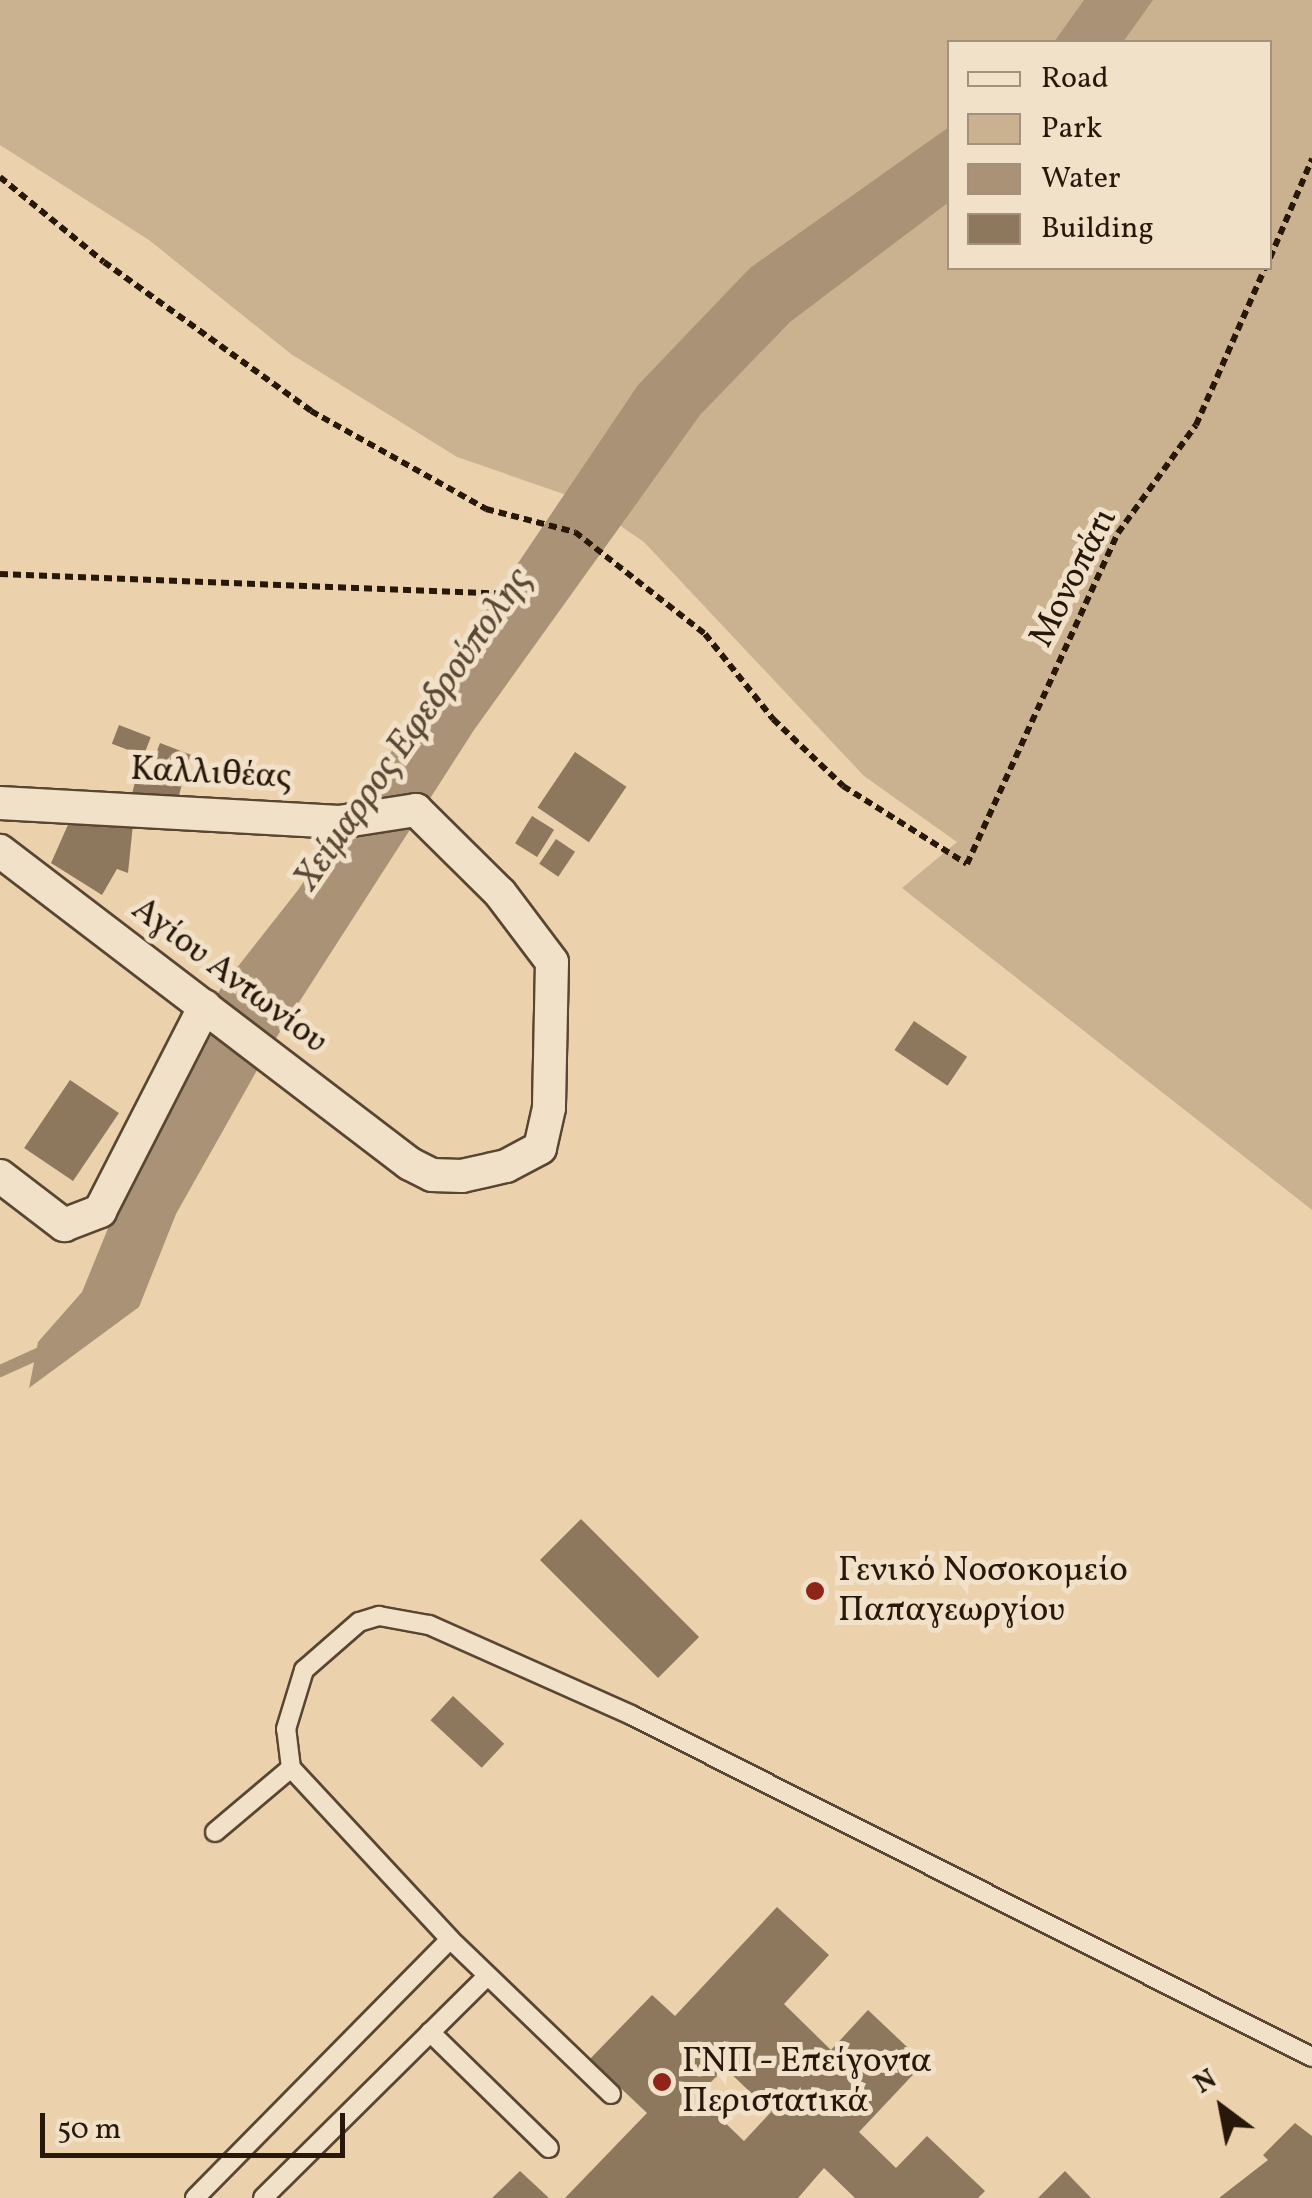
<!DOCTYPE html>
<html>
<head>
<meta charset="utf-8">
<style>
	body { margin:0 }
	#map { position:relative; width:1312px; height:2198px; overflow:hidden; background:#ebd1ac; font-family:Vollkorn,serif }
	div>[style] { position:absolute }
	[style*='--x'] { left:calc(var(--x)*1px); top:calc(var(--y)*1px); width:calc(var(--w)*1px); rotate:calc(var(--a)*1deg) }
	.green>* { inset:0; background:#cab290 }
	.water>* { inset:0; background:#a99275 }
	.stream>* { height:12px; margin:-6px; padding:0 6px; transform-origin:6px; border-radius:6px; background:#a99275 }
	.building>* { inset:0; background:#8d785e; transform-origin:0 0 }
	.path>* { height:6px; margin-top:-3px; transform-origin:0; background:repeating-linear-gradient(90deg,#28180a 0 8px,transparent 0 13px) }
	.roads { filter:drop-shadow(2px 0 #594632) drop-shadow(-2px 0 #594632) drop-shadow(0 2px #594632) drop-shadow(0 -2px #594632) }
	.service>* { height:18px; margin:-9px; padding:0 9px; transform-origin:9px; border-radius:9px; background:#f2e1c9 }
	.minor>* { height:32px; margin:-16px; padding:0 16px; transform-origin:16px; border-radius:16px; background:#f2e1c9 }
	.dots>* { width:28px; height:28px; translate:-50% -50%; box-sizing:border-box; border:5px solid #f2e1c9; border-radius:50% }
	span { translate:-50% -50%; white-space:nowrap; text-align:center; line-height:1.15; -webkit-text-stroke:10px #f2e1c9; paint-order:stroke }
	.street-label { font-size:35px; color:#28180a }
	.poi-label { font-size:35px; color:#28180a }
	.left { translate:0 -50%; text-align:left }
	.water-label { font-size:38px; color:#5c4935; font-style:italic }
	.legend { position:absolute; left:947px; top:40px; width:325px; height:230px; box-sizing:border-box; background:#f2e1c9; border:2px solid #a1917d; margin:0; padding:12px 18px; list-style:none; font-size:30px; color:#28180a }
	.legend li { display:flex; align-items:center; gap:20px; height:50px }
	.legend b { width:50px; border:2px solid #a1917d }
	.north { position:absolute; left:1172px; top:2058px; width:100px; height:100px; -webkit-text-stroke:8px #f2e1c9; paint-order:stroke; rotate:328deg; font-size:28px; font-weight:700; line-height:40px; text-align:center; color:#28180a }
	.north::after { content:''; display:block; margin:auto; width:35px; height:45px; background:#28180a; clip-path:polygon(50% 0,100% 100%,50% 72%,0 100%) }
	.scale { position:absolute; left:40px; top:2113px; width:305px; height:45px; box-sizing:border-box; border:5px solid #28180a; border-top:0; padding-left:12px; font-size:30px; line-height:35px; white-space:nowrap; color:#28180a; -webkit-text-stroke:8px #f2e1c9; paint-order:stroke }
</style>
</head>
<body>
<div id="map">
	<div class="green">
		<div style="clip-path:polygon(evenodd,0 0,1312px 0,1312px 1210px,902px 888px,957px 842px,864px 776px,644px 542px,584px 501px,457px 457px,291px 354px,149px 240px,0 145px,0 0,949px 42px,1270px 42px,1270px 268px,949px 268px,949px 42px)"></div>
	</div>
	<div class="water">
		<div style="clip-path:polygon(1084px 0,1153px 0,1123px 42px,1054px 42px)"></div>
		<div style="clip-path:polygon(949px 127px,949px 202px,790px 322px,700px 415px,474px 730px,269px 1049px,176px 1214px,139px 1307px,29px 1388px,38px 1342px,82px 1292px,163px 1094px,221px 988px,298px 890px,638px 385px,750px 268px)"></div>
	</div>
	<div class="stream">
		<div style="--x:0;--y:1371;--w:56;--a:-24.3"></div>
	</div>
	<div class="building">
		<div style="left:119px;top:725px;width:34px;height:20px;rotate:21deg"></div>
		<div style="left:160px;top:743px;width:33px;height:18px;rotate:21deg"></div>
		<div style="left:575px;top:752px;width:62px;height:67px;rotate:34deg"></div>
		<div style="left:139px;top:766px;width:46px;height:27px;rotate:14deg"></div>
		<div style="left:532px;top:816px;width:26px;height:32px;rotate:32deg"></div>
		<div style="clip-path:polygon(71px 818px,133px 824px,128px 873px,117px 869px,102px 895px,51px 863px)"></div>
		<div style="left:556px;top:839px;width:23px;height:30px;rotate:34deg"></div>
		<div style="left:914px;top:1021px;width:64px;height:35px;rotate:34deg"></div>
		<div style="left:70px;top:1080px;width:59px;height:82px;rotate:34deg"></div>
		<div style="left:581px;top:1519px;width:167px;height:58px;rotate:45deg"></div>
		<div style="left:453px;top:1696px;width:70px;height:33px;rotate:43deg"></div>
		<div style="clip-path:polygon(evenodd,777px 1907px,829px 1955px,784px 2004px,831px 2050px,868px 2010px,924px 2063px,859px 2132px,896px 2168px,927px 2136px,985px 2191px,978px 2198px,855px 2198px,824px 2168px,798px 2198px,565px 2198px,647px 2113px,590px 2059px,652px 1995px,675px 2016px,777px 1907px,725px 2068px,771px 2112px,744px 2141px,697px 2096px,725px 2068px)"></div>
		<div style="clip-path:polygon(1295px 2123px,1312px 2136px,1312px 2198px,1219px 2198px,1268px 2160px,1263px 2155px)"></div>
		<div style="clip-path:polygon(520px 2171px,549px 2198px,492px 2198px)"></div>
		<div style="clip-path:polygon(1065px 2171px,1091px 2198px,1038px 2198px)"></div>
	</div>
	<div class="path">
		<div style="--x:0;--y:177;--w:134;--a:39.3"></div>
		<div style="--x:104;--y:262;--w:255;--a:35.7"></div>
		<div style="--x:311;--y:411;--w:201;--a:29.2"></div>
		<div style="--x:486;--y:509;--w:92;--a:14.5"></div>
		<div style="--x:575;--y:532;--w:165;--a:38.1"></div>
		<div style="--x:705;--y:634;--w:109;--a:51.3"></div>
		<div style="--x:773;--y:719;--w:97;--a:43.7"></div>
		<div style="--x:843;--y:786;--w:146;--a:32.2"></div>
		<div style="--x:967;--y:864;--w:364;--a:-65.5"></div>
		<div style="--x:1118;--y:533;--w:133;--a:-54.2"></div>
		<div style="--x:1196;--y:425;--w:171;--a:-66.3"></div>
		<div style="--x:1270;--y:258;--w:108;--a:-67"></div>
		<div style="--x:0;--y:574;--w:512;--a:2.24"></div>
	</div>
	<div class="roads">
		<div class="service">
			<div style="--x:215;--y:1832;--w:99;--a:-40.1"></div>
			<div style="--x:430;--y:2032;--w:166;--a:44.3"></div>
			<div style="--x:611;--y:2094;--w:223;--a:-136.1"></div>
			<div style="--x:450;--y:1939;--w:233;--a:-132.9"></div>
			<div style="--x:291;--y:1768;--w:39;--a:-97"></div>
			<div style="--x:286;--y:1729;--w:62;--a:-73"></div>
			<div style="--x:304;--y:1670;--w:73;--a:-41.1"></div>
			<div style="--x:359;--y:1622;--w:21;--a:-17"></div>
			<div style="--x:379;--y:1616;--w:51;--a:10.2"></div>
			<div style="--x:429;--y:1625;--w:221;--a:24"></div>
			<div style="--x:631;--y:1715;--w:762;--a:26.67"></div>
			<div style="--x:195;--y:2198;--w:363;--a:-45.4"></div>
			<div style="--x:263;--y:2198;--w:315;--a:-44.7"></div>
		</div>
		<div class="minor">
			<div style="--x:0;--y:803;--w:340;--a:3.2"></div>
			<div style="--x:339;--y:822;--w:78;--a:-8.9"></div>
			<div style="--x:416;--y:810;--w:118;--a:44.7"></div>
			<div style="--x:500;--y:893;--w:86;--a:53"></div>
			<div style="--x:552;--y:962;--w:146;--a:91.2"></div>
			<div style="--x:549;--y:1108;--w:41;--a:102.7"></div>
			<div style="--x:540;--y:1148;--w:38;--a:152"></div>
			<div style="--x:506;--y:1166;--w:45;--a:167.2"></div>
			<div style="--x:462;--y:1176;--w:30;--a:-178"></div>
			<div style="--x:432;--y:1175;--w:25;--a:-153"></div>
			<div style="--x:410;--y:1164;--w:516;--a:-142.64"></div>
			<div style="--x:0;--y:1176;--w:81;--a:37.4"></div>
			<div style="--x:64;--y:1225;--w:39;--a:-21"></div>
			<div style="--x:100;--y:1211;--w:230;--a:-62.9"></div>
		</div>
	</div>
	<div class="dots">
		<div style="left:815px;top:1591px;background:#8f2418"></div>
		<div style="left:662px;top:2082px;background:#8f2418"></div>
	</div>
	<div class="street-label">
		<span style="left:1074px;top:578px;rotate:-63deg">Μονοπάτι</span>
		<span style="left:211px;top:774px;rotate:3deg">Καλλιθέας</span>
		<span style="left:229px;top:976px;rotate:37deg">Αγίου Αντωνίου</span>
	</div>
	<div class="poi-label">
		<span class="left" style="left:838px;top:1591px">Γενικό Νοσοκομείο<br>Παπαγεωργίου</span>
		<span class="left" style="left:682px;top:2082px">ΓΝΠ - Επείγοντα<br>Περιστατικά</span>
	</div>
	<div class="water-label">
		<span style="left:414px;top:730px;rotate:-55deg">Χείμαρρος Εφεδρούπολης</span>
	</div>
	<ul class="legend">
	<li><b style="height:12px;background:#f2e1c9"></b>Road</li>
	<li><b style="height:28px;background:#cab290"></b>Park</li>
	<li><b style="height:28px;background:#a99275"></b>Water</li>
	<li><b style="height:28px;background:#8d785e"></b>Building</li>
	</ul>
	<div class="north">N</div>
	<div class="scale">50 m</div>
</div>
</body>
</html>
